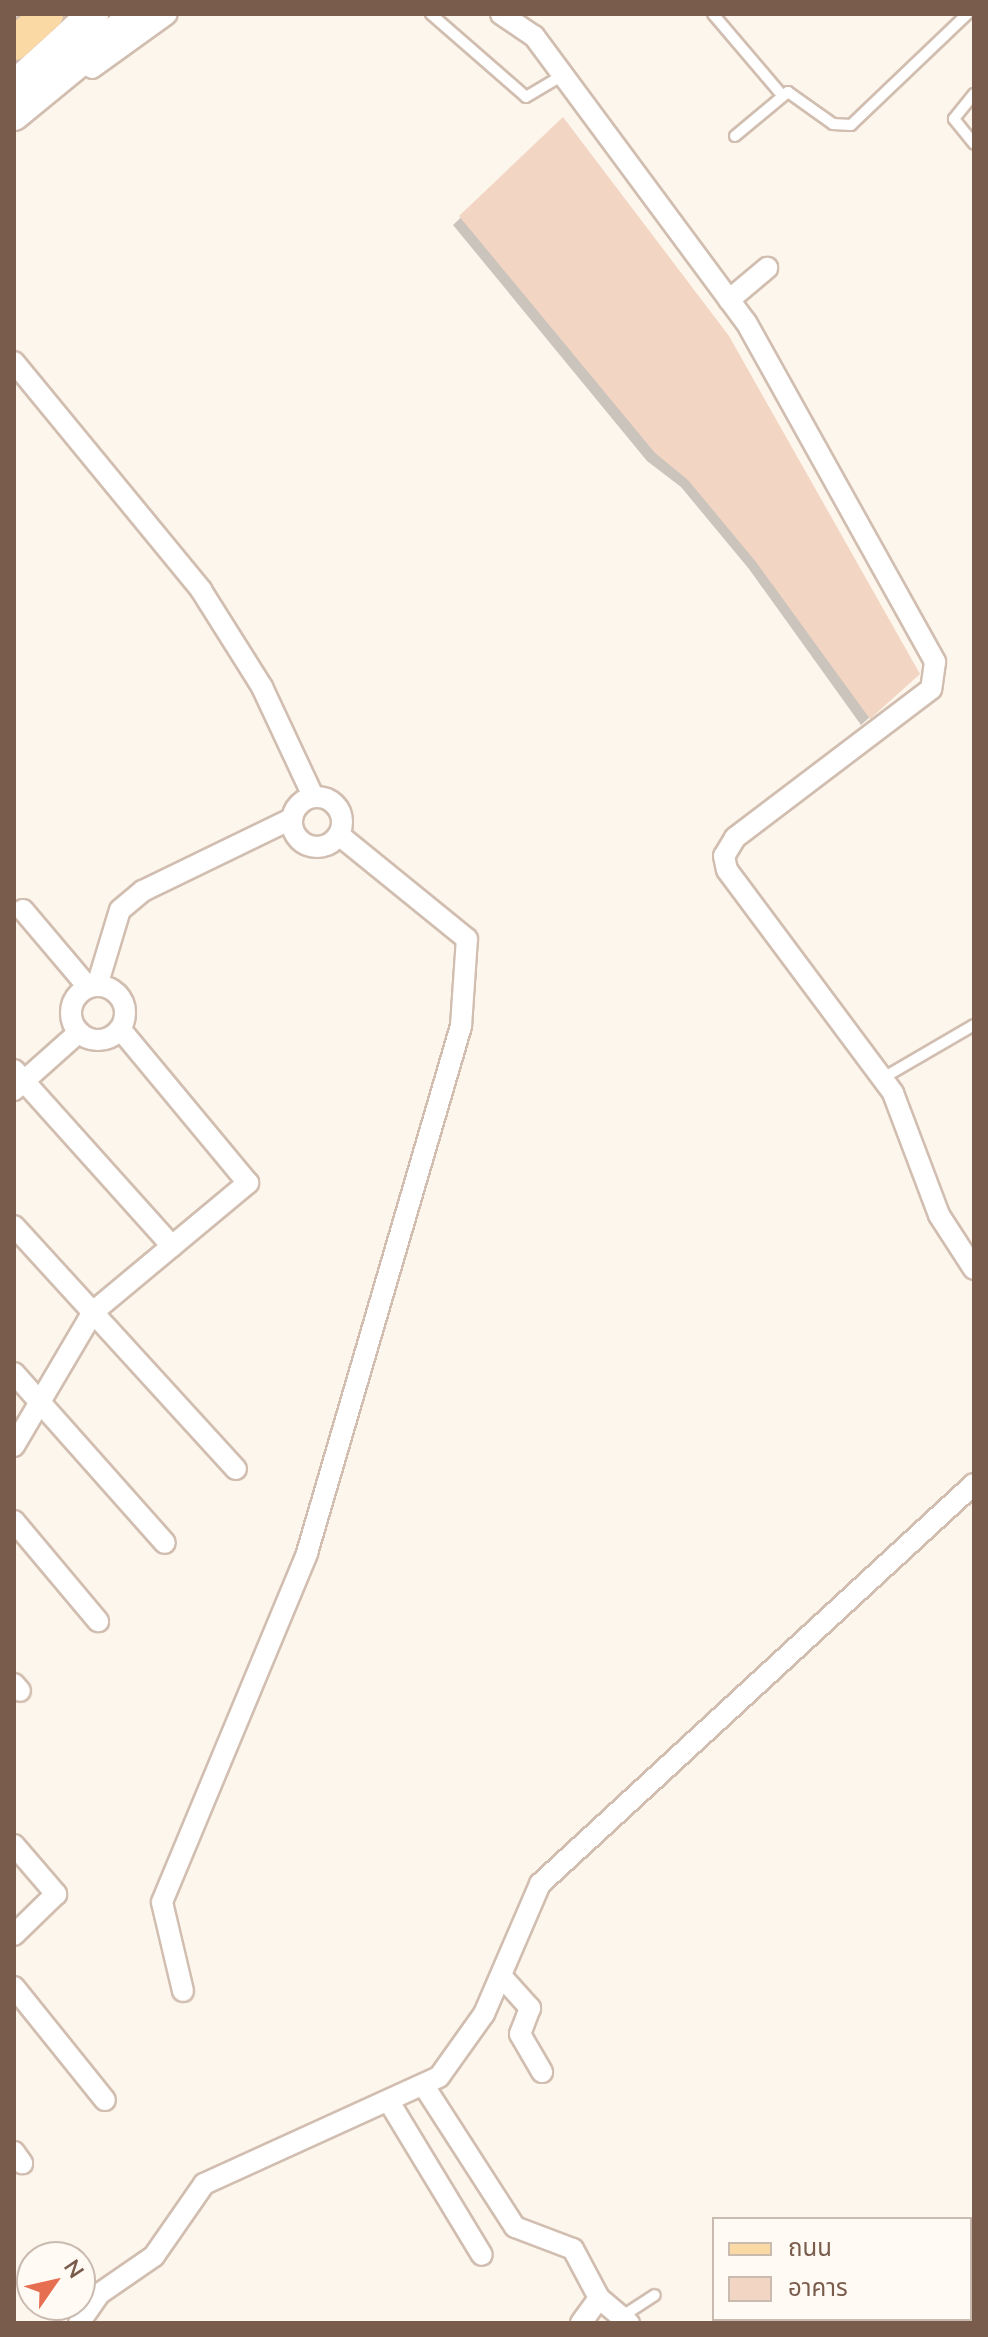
<!DOCTYPE html>
<html>
<head>
<meta charset="utf-8">
<style>
	body { margin:0 }
	#map { position:relative; width:988px; height:2337px; overflow:hidden; background:#fdf6ec; font-family:Mulish,"Noto Sans Thai",sans-serif }
	div>[style] { position:absolute }
	[style*='--x'] { left:calc(var(--x)*1px); top:calc(var(--y)*1px); width:calc(var(--w)*1px); rotate:calc(var(--a)*1deg) }
	.shadow>* { inset:0; background:#0003 }
	.river>* { height:32px; margin:-16px; padding:0 16px; transform-origin:16px; border-radius:16px; background:#bfe3e8 }
	.building>* { inset:0; background:#f3d5c3 }
	.roads { filter:drop-shadow(2px 0 #d1beb0) drop-shadow(-2px 0 #d1beb0) drop-shadow(0 2px #d1beb0) drop-shadow(0 -2px #d1beb0) }
	.lane>* { height:10px; margin:-5px; padding:0 5px; transform-origin:5px; border-radius:5px; background:#fff }
	.street>* { height:20px; margin:-10px; padding:0 10px; transform-origin:10px; border-radius:10px; background:#fff }
	.street>.ring { margin:-10px; padding:0; box-sizing:content-box; background:none; border:20px solid #fff; border-radius:50% }
	.secondary>* { height:30px; margin:-15px; padding:0 15px; transform-origin:15px; border-radius:15px; background:#fff }
	.primary>* { height:32px; margin:-16px; padding:0 16px; transform-origin:16px; border-radius:16px; background:#fbd9a5 }
	span { translate:-50% -50%; white-space:nowrap; text-align:center; line-height:1.15; -webkit-text-stroke:6px #fffaf3; paint-order:stroke }
	.frame { position:absolute; inset:0; border:16px solid #7a5c4d; pointer-events:none }
	.legend { position:absolute; left:712px; top:2217px; width:260px; height:104px; box-sizing:border-box; background:#fffaf3; border:2px solid #cabbb1; margin:0; padding:10px 14px; list-style:none; font-size:24px; color:#7a5c4d }
	.legend li { display:flex; align-items:center; gap:16px; height:40px }
	.legend b { width:40px; border:2px solid #cabbb1 }
	.north { position:absolute; left:16px; top:2241px; width:80px; height:80px; box-sizing:border-box; background:#fffaf3; border:2px solid #cabbb1; border-radius:50%; rotate:56deg; font-size:22px; font-weight:700; line-height:32px; text-align:center; color:#7a5c4d }
	.north::after { content:''; display:block; margin:auto; width:28px; height:36px; background:#e76f51; clip-path:polygon(50% 0,100% 100%,50% 72%,0 100%) }
</style>
</head>
<body>
<div id="map">
	<div class="shadow">
		<div style="clip-path:polygon(563px 120px,910px 681px,861px 725px,749px 569px,681px 487px,647px 461px,453px 225px)"></div>
	</div>
	<div class="river">
		<div style="--x:970;--y:2240;--w:4;--a:-27"></div>
		<div style="--x:821;--y:2323;--w:6;--a:-39"></div>
	</div>
	<div class="building">
		<div style="clip-path:polygon(563px 117px,729px 336px,920px 674px,870px 719px,756px 562px,688px 480px,655px 453px,459px 216px)"></div>
	</div>
	<div class="roads">
		<div class="lane">
			<div style="--x:431;--y:14;--w:126;--a:41.1"></div>
			<div style="--x:526;--y:97;--w:43;--a:-30.7"></div>
			<div style="--x:713;--y:14;--w:106;--a:49.6"></div>
			<div style="--x:974;--y:94;--w:32;--a:129"></div>
			<div style="--x:954;--y:119;--w:32;--a:51"></div>
			<div style="--x:735;--y:136;--w:69;--a:-39.7"></div>
			<div style="--x:788;--y:92;--w:55;--a:35.4"></div>
			<div style="--x:833;--y:124;--w:18;--a:3"></div>
			<div style="--x:851;--y:125;--w:161;--a:-43.7"></div>
			<div style="--x:883;--y:1078;--w:105;--a:-30.2"></div>
			<div style="--x:621;--y:2317;--w:40;--a:-32.9"></div>
		</div>
		<div class="street">
			<div style="--x:501;--y:14;--w:40;--a:34"></div>
			<div style="--x:534;--y:36;--w:356;--a:53.5"></div>
			<div style="--x:746;--y:322;--w:389;--a:60.9"></div>
			<div style="--x:935;--y:662;--w:27;--a:98"></div>
			<div style="--x:931;--y:689;--w:246;--a:142.8"></div>
			<div style="--x:735;--y:838;--w:21;--a:121"></div>
			<div style="--x:724;--y:856;--w:14;--a:78"></div>
			<div style="--x:727;--y:870;--w:278;--a:53.3"></div>
			<div style="--x:893;--y:1093;--w:130;--a:69.3"></div>
			<div style="--x:939;--y:1215;--w:64;--a:57.1"></div>
			<div style="--x:92;--y:68;--w:92;--a:-35.8"></div>
			<div style="--x:729;--y:300;--w:50;--a:-40.1"></div>
			<div style="--x:14;--y:362;--w:295;--a:50.6"></div>
			<div style="--x:201;--y:590;--w:115;--a:57.8"></div>
			<div style="--x:262;--y:687;--w:120;--a:64.9"></div>
			<div class="ring" style="left:292px;top:797px;width:30px;height:30px"></div>
			<div style="--x:23;--y:910;--w:101;--a:49.8"></div>
			<div style="--x:97;--y:986;--w:79;--a:-73.2"></div>
			<div style="--x:120;--y:910;--w:30;--a:-40"></div>
			<div style="--x:143;--y:891;--w:165;--a:-25.9"></div>
			<div class="ring" style="left:71px;top:986px;width:34px;height:34px"></div>
			<div style="--x:14;--y:1070;--w:237;--a:48.1"></div>
			<div style="--x:14;--y:1090;--w:87;--a:-41.7"></div>
			<div style="--x:14;--y:1226;--w:329;--a:47.6"></div>
			<div style="--x:14;--y:1373;--w:227;--a:48.4"></div>
			<div style="--x:14;--y:1446;--w:156;--a:-59.5"></div>
			<div style="--x:93;--y:1312;--w:202;--a:-39.8"></div>
			<div style="--x:248;--y:1183;--w:200;--a:-129.7"></div>
			<div style="--x:14;--y:1521;--w:131;--a:50"></div>
			<div style="--x:14;--y:1684;--w:9;--a:49"></div>
			<div style="--x:14;--y:1845;--w:65;--a:49.4"></div>
			<div style="--x:56;--y:1894;--w:59;--a:135.7"></div>
			<div style="--x:502;--y:1977;--w:42;--a:47.9"></div>
			<div style="--x:530;--y:2008;--w:28;--a:111"></div>
			<div style="--x:520;--y:2034;--w:44;--a:59.9"></div>
			<div style="--x:14;--y:1987;--w:145;--a:51.2"></div>
			<div style="--x:183;--y:1991;--w:91;--a:-103.3"></div>
			<div style="--x:162;--y:1902;--w:378;--a:-67.4"></div>
			<div style="--x:307;--y:1553;--w:549;--a:-73.71"></div>
			<div style="--x:461;--y:1026;--w:87;--a:-86.1"></div>
			<div style="--x:467;--y:939;--w:165;--a:-140.9"></div>
			<div style="--x:426;--y:2089;--w:164;--a:57.2"></div>
			<div style="--x:515;--y:2227;--w:62;--a:20.8"></div>
			<div style="--x:573;--y:2249;--w:55;--a:62"></div>
			<div style="--x:599;--y:2298;--w:39;--a:40"></div>
			<div style="--x:391;--y:2105;--w:175;--a:58.8"></div>
			<div style="--x:14;--y:2152;--w:14;--a:54"></div>
			<div style="--x:79;--y:2323;--w:35;--a:-55"></div>
			<div style="--x:99;--y:2294;--w:67;--a:-34.6"></div>
			<div style="--x:154;--y:2256;--w:88;--a:-55.2"></div>
			<div style="--x:204;--y:2184;--w:258;--a:-24.5"></div>
			<div style="--x:439;--y:2077;--w:77;--a:-54.5"></div>
			<div style="--x:484;--y:2014;--w:142;--a:-66.7"></div>
			<div style="--x:540;--y:1884;--w:590;--a:-42.67"></div>
			<div style="--x:581;--y:2323;--w:31;--a:-54"></div>
		</div>
		<div class="secondary">
			<div style="--x:14;--y:86;--w:107;--a:-42.3"></div>
			<div style="--x:14;--y:115;--w:159;--a:-39.4"></div>
		</div>
		<div class="primary">
			<div style="--x:14;--y:44;--w:45;--a:-42.3"></div>
		</div>
	</div>
	<div class="frame"></div>
	<ul class="legend">
	<li><b style="height:10px;background:#fbd9a5"></b>ถนน</li>
	<li><b style="height:22px;background:#f3d5c3"></b>อาคาร</li>
	</ul>
	<div class="north">N</div>
</div>
</body>
</html>
